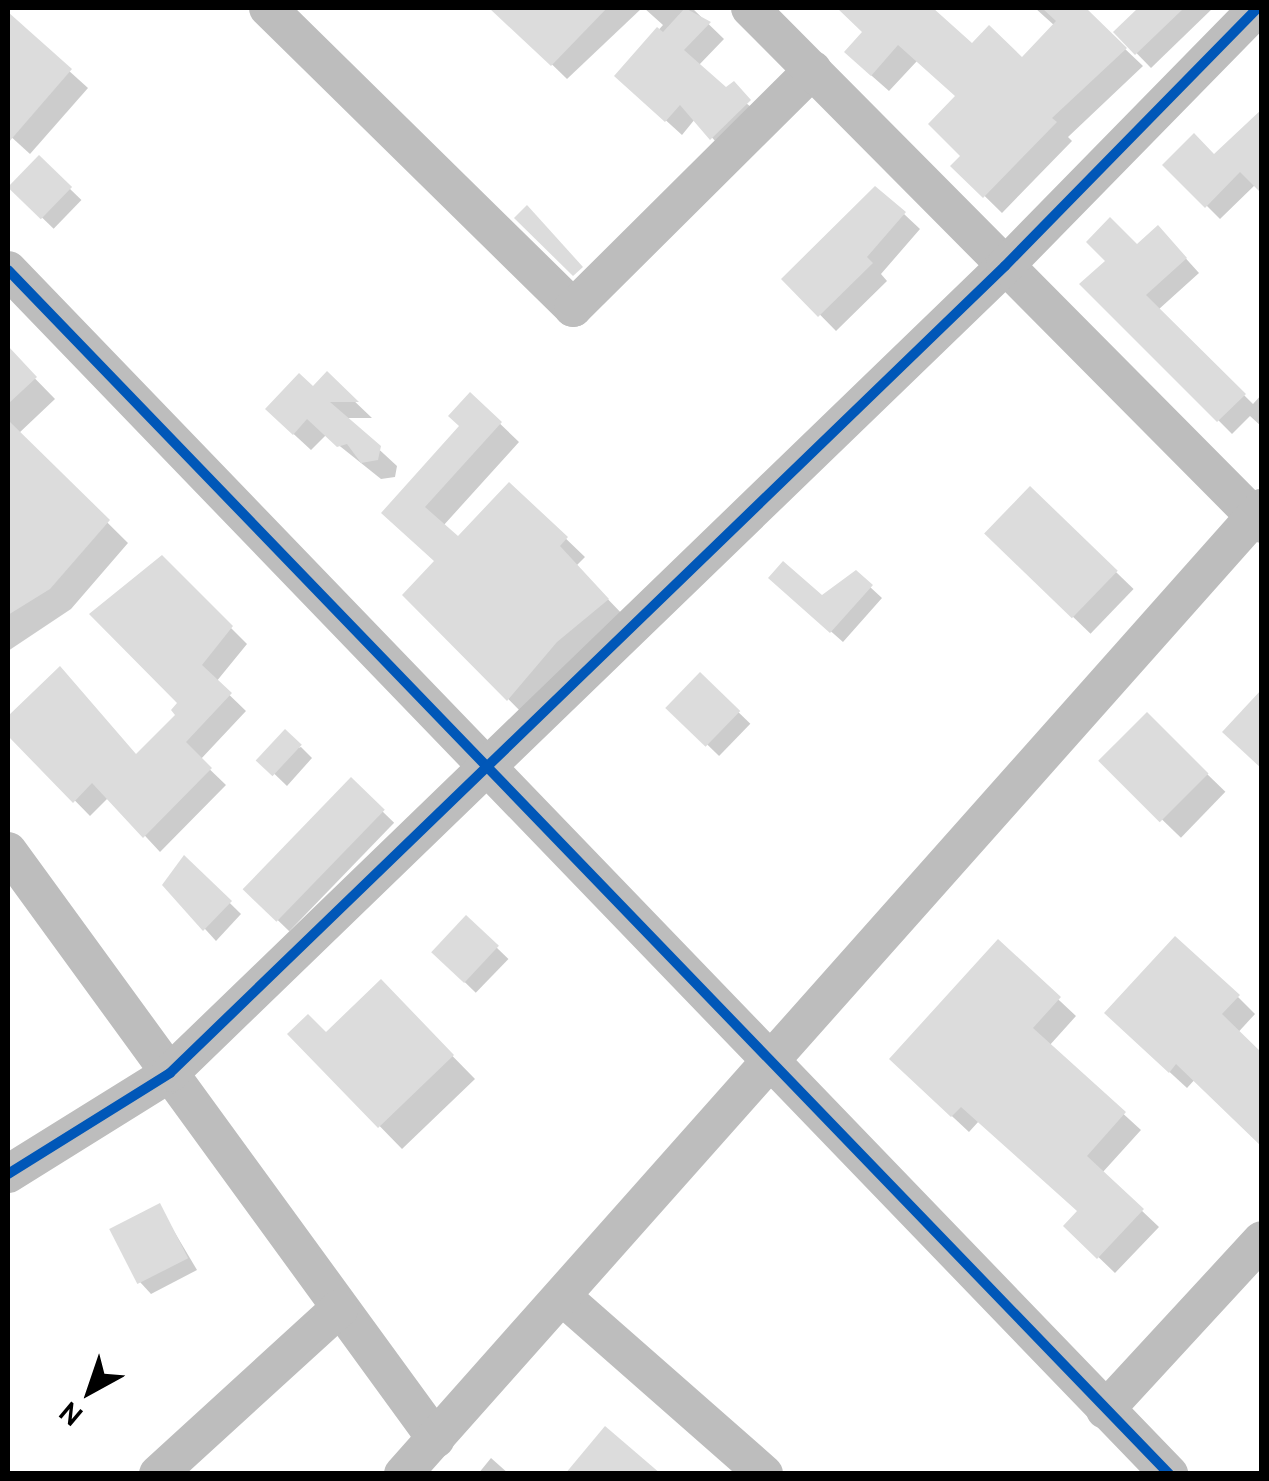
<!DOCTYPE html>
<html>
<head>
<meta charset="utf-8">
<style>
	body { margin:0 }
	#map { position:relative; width:1269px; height:1481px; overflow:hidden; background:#fff; font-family:Cabin,sans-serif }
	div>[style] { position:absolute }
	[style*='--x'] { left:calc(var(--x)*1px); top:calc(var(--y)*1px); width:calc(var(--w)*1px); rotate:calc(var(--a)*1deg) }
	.shadow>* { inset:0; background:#0003; transform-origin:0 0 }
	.building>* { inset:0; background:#dcdcdc; transform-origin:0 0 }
	.minor>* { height:38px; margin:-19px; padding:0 19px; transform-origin:19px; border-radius:19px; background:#bdbdbd }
	.cycleway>* { height:10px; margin:-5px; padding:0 5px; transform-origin:5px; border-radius:5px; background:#0057b8 }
	span { translate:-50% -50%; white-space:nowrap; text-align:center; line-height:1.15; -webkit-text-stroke:10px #fff; paint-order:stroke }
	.frame { position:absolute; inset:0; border:10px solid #000; pointer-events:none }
	.north { position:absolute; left:40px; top:1341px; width:100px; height:100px; -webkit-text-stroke:8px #fff; paint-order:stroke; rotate:220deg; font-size:28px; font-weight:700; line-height:40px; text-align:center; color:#000 }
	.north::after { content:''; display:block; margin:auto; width:35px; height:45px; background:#000; clip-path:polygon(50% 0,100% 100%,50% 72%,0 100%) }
</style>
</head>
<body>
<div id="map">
	<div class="shadow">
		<div style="clip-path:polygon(506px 8px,642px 8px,567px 79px,500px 14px)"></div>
		<div style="clip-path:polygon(644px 8px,692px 8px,724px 39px,698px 66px,764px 117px,727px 154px,695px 119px,682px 135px,617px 76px,663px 25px)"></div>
		<div style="clip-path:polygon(841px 8px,929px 8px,972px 46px,1022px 61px,1055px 26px,1035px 8px,1082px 8px,1143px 66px,1068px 137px,1072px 141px,1002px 213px,954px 166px,964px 156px,958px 97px,917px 61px,889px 91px,864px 69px,865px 32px)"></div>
		<div style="clip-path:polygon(1142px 8px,1213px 8px,1151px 68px,1116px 32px)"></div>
		<div style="clip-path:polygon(16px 23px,88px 88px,30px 154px,8px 134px,8px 33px)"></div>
		<div style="clip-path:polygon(1262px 111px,1256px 184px,1220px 219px,1166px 165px,1214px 157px)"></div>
		<div style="left:39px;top:159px;width:59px;height:40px;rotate:44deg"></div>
		<div style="clip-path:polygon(904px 214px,920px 229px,881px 274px,887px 281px,836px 331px,785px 279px)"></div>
		<div style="clip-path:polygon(1171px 242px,1199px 273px,1158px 310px,1253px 404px,1262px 394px,1262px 427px,1250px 416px,1232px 434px,1083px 284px,1137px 247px)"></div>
		<div style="clip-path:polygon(16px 359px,55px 399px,18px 434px,128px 543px,71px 609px,8px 651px,8px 367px)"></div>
		<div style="clip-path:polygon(327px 375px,372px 418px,345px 418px,397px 466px,395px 477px,381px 479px,326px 435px,311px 450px,285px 426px)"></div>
		<div style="clip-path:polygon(470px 395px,519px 442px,443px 526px,458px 539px,510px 485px,585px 557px,576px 566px,626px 618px,527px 718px,405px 595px,436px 562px,402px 531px,462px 427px)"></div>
		<div style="left:1030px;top:489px;width:144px;height:62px;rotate:44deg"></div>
		<div style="clip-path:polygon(162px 559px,247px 644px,216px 682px,246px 711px,200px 760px,226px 785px,160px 852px,109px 797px,90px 816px,8px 732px,8px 720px,60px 670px,137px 756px,179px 715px)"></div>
		<div style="clip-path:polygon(856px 574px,882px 598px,843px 642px,783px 589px,822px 599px)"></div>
		<div style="left:700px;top:675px;width:70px;height:45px;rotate:44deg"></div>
		<div style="left:1147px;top:716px;width:109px;height:64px;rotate:44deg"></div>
		<div style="clip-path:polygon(301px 747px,312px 758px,287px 786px,260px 760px)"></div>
		<div style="left:351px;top:781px;width:60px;height:151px;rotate:44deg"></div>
		<div style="clip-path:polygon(184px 858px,241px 914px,216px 941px,165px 885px)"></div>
		<div style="left:466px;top:918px;width:59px;height:47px;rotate:44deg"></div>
		<div style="clip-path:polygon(998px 943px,1076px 1016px,1049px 1046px,1141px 1130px,1102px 1173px,1159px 1227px,1115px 1273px,1066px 1226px,1080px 1212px,979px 1121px,969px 1132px,909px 1076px)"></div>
		<div style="clip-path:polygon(381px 983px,475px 1079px,402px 1149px,290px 1034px,326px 1036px)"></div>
		<div style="clip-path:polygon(1238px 997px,1255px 1014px,1187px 1088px,1125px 1031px)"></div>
		<div style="clip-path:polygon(159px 1206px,197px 1270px,151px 1294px,140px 1282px)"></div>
		<div style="clip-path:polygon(491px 1458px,509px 1474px,478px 1474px)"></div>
	</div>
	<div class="building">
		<div style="clip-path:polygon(489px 8px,607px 8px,551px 66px)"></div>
		<div style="clip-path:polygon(685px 8px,711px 22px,684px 50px,726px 87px,734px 81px,751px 100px,710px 140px,680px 105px,665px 122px,614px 76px,657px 27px,663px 32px)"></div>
		<div style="clip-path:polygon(837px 8px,933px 8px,972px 43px,989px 25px,1022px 57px,1056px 21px,1042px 8px,1086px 8px,1127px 48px,1052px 118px,1057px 122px,983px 198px,950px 166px,960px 156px,928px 124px,955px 96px,898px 45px,871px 76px,844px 52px,862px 32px)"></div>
		<div style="clip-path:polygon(1138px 8px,1184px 8px,1135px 55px,1113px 32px)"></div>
		<div style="clip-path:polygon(8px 12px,72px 69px,8px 143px)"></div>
		<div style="clip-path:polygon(1262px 109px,1262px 194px,1240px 172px,1205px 208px,1162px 165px,1194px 133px,1214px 154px)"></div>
		<div style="left:39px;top:155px;width:46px;height:45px;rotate:44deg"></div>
		<div style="clip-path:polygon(875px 186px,906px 212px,867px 257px,873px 263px,818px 317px,781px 279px)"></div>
		<div style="clip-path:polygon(527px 205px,583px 267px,573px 276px,514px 218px)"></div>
		<div style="clip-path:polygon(1110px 217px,1137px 244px,1158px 225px,1187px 258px,1146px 295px,1246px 394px,1217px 422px,1079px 284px,1105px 261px,1086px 242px)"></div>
		<div style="clip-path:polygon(8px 346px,37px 377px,8px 404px)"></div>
		<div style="clip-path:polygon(327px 371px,359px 402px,330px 402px,381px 446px,378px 460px,361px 463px,347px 444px,337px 447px,307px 419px,293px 435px,265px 409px,299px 373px,313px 386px)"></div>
		<div style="clip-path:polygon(470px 392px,502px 422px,425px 507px,458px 536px,509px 482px,568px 537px,560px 546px,609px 599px,557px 642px,507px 701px,402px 595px,434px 561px,381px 513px,459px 426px,448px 416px)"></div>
		<div style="clip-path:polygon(8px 420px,110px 520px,50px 589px,8px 615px)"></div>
		<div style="left:1030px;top:486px;width:122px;height:66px;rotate:44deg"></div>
		<div style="clip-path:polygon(162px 555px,233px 626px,202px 665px,232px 693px,186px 742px,212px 768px,143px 838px,92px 783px,73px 803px,8px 736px,8px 716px,60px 666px,136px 754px,175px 715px,171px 710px,177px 703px,89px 614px)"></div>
		<div style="clip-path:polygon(783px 561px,822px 595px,856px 570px,873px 585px,830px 633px,768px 578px)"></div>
		<div style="left:700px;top:672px;width:56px;height:50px;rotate:44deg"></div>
		<div style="clip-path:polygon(1262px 689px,1262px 769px,1222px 732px)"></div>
		<div style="left:1147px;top:712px;width:87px;height:69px;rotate:45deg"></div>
		<div style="left:285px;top:729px;width:23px;height:43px;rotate:43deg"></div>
		<div style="left:351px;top:777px;width:47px;height:156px;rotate:44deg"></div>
		<div style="clip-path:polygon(184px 855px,232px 901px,203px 931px,162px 885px)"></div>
		<div style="left:466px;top:915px;width:45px;height:51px;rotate:43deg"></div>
		<div style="clip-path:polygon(1175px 936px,1240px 995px,1222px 1014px,1262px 1053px,1262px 1147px,1176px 1064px,1169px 1073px,1104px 1013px)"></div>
		<div style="clip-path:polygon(998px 939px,1061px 997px,1033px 1028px,1126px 1112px,1087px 1156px,1144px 1209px,1097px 1259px,1063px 1226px,1077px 1211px,961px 1107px,951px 1117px,889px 1059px)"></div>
		<div style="clip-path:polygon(381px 979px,454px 1055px,378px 1128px,287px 1034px,308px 1014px,326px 1032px)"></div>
		<div style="left:160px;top:1203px;width:62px;height:57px;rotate:63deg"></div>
		<div style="clip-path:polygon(605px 1426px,661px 1474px,565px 1474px)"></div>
	</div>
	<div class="minor">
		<div style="--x:268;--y:8;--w:428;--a:44.5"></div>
		<div style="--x:573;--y:308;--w:338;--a:-44.8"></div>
		<div style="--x:750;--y:8;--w:727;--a:45.22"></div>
		<div style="--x:8;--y:270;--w:1673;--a:46.04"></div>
		<div style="--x:8;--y:851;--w:727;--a:53.95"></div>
		<div style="--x:8;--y:1174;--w:191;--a:-31.9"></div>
		<div style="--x:170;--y:1073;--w:1161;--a:-44.02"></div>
		<div style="--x:1005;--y:266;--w:361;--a:-45.6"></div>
		<div style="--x:565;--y:1299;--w:265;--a:41.3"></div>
		<div style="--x:1105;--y:1410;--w:231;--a:-47.3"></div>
		<div style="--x:158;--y:1474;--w:246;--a:-42.4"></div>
		<div style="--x:403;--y:1474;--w:1293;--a:-48.36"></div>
	</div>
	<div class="cycleway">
		<div style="--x:8;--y:270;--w:1673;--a:46.04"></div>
		<div style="--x:8;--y:1174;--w:191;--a:-31.9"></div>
		<div style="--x:170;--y:1073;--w:1161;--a:-44.02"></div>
		<div style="--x:1005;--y:266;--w:361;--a:-45.6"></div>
	</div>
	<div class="frame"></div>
	<div class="north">N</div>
</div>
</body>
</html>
